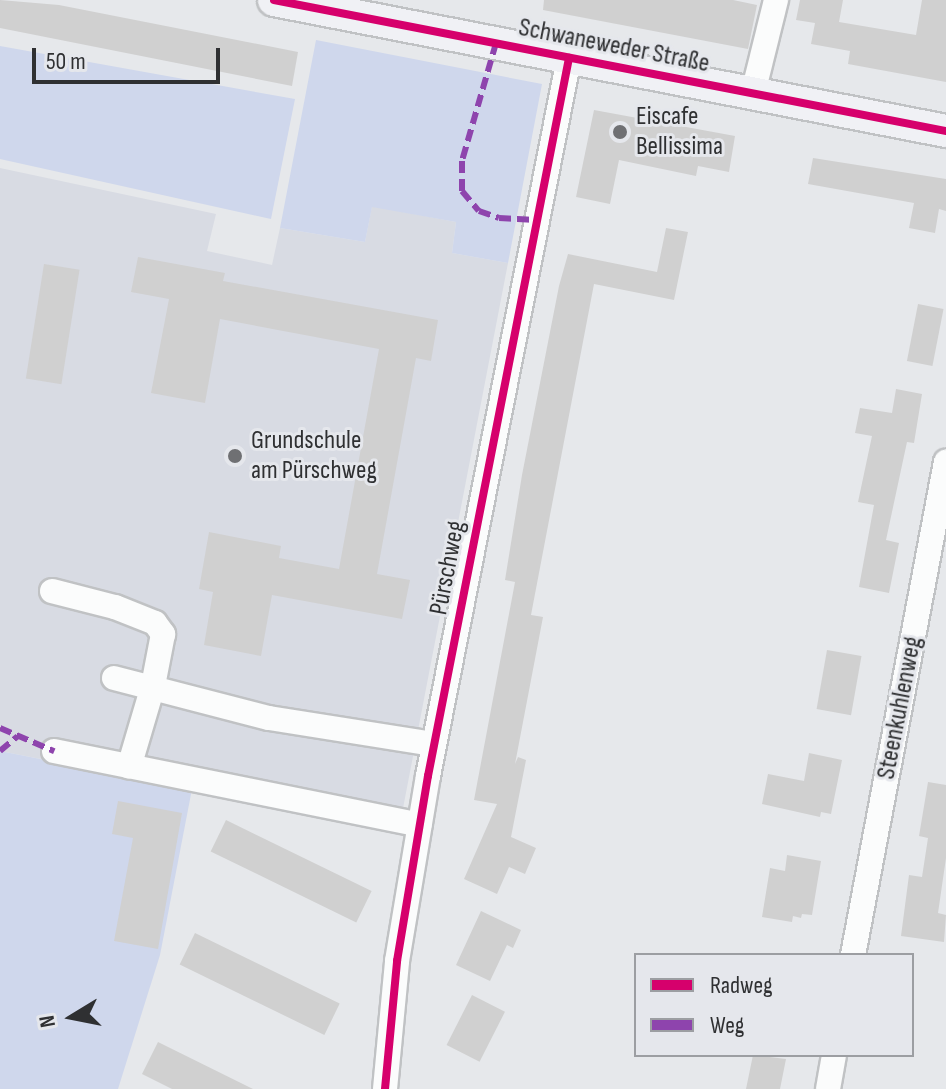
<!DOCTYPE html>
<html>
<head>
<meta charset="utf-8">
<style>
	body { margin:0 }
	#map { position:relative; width:946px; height:1089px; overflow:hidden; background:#e6e8eb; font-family:"Sofia Sans Condensed",sans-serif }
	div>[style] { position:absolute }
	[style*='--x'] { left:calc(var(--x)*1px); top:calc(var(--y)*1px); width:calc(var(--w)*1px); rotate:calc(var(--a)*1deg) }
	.built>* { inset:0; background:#d8dbe3 }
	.green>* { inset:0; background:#cfd7ec }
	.building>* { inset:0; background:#d0d0d0; transform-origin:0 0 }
	.roads { filter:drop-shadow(2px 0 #c0c2c4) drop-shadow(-2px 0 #c0c2c4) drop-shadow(0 2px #c0c2c4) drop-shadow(0 -2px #c0c2c4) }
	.minor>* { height:24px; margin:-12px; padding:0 12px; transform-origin:12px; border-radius:12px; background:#fbfcfc }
	.major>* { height:32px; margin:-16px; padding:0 16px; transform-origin:16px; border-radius:16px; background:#f0f1f5 }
	.quiet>* { height:6px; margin-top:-3px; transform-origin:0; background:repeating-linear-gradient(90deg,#8e44ad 0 12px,transparent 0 18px) }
	.cycleway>* { height:8px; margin:-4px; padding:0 4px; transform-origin:4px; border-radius:4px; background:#d6006c }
	.dots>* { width:22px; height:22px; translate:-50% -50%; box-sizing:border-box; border:4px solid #e5e7ec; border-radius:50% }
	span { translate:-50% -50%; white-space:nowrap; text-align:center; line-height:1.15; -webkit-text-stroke:6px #e5e7ec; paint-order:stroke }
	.street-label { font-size:26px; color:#2f3032 }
	.poi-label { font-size:26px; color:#2f3032 }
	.left { translate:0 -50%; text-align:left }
	.legend { position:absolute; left:634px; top:953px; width:280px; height:104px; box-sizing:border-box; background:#e5e7ec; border:2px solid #9c9ea2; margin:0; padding:10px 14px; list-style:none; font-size:24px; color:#2f3032 }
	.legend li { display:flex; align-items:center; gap:16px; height:40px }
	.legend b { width:40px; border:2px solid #9c9ea2 }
	.north { position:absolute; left:32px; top:977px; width:80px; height:80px; -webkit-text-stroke:6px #e5e7ec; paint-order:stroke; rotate:260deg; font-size:22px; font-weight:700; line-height:32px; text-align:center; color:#2f3032 }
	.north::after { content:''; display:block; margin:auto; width:28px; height:36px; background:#2f3032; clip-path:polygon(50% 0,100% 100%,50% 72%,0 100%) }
	.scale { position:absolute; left:32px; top:48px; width:188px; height:36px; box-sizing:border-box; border:4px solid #2f3032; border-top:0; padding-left:10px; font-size:24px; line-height:28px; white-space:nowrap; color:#2f3032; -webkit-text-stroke:6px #e5e7ec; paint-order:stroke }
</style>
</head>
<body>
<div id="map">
	<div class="built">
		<div style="clip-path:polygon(0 168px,216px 214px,207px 251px,272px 265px,280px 228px,365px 242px,372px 206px,456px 222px,452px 253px,508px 263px,399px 829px,0 751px)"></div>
	</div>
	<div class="green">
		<div style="clip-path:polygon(316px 40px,542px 84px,508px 263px,452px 253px,456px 222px,372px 207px,365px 242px,280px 228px)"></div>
		<div style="clip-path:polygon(0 46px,295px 99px,271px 219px,0 159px)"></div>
		<div style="clip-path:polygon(0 751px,192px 789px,160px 955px,118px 1089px,0 1089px)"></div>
	</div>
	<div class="building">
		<div style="clip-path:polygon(0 0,59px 5px,298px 52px,292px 86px,0 28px)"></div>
		<div style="clip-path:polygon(544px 0,733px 0,757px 5px,748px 49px,543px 10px)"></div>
		<div style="clip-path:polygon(800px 0,843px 0,839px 22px,916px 35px,922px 0,946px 0,946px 82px,848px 64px,850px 51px,811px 44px,815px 23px,796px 20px)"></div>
		<div style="clip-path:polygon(594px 110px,735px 136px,729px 172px,698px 166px,696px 176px,619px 160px,610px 204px,576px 197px)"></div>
		<div style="clip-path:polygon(813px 158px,946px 179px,946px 211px,939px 209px,935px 233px,909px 228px,914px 203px,808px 184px)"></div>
		<div style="clip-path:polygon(666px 228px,688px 232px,674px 300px,594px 284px,531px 615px,543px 617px,515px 764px,518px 757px,526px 760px,511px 837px,536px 848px,525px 874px,509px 867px,497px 894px,464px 879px,497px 804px,474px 800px,515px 582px,505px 580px,522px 475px,559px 286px,568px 254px,657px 272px)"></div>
		<div style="clip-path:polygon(138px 257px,225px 273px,223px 281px,438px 320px,431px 361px,416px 358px,377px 574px,410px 580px,402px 619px,272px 595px,261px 656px,204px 645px,213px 592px,199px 589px,209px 532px,281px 546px,279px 558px,339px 569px,379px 349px,220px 319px,205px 403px,151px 393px,169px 299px,131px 292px)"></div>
		<div style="left:44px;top:264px;width:36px;height:116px;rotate:9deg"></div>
		<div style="left:918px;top:304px;width:26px;height:58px;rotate:11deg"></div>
		<div style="clip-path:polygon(896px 389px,922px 394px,914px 443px,907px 442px,886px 540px,899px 543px,889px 593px,859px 587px,874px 505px,858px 502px,872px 436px,855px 433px,860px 408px,892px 413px)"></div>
		<div style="left:827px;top:650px;width:35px;height:60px;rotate:10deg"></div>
		<div style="clip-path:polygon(809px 753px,842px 760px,831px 814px,821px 812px,820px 817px,762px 804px,768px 774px,804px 781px)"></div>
		<div style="clip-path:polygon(928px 782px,946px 785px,946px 858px,938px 913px,946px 915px,944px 942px,901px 936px,909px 875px,922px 877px,928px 838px,919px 836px)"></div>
		<div style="clip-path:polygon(118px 801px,182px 813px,158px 949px,114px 941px,133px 838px,112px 834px)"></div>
		<div style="left:226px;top:820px;width:162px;height:35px;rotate:26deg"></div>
		<div style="clip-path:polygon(787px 855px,821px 861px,812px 915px,802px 914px,801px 918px,793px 916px,792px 922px,762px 917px,770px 868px,785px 871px)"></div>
		<div style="clip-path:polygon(481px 911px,521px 930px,513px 948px,507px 945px,490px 981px,456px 965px)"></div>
		<div style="left:195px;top:933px;width:161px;height:35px;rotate:26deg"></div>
		<div style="left:472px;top:995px;width:37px;height:56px;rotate:27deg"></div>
		<div style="clip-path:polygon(158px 1042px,253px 1089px,172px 1089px,142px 1074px)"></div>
		<div style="clip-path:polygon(753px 1055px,786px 1059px,780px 1089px,746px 1089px)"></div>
	</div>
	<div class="roads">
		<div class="minor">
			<div style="--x:753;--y:93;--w:96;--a:-76.1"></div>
			<div style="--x:52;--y:591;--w:65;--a:14.3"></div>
			<div style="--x:115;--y:607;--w:43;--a:21.8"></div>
			<div style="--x:155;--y:623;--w:14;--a:54"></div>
			<div style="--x:163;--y:634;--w:53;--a:100.9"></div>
			<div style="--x:153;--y:686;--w:84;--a:106.5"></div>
			<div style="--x:114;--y:678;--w:160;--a:14.5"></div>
			<div style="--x:269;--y:718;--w:167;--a:9"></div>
			<div style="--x:54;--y:751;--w:373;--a:11.4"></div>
			<div style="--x:853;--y:955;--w:502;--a:-79.32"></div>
			<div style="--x:385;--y:1089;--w:129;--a:-84.6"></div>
			<div style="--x:397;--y:961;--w:188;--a:-80.5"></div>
			<div style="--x:428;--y:776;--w:732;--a:-78.89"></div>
			<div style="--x:828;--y:1089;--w:35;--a:-80"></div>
		</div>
		<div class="major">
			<div style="--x:274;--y:0;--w:685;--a:11.03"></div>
		</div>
	</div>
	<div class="quiet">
		<div style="--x:496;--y:43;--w:123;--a:106.1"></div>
		<div style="--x:462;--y:161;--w:30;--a:90"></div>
		<div style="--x:462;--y:191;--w:26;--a:50"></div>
		<div style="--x:479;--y:211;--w:21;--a:19"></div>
		<div style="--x:499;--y:218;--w:37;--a:3"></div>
		<div style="--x:0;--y:728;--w:59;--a:23.1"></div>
		<div style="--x:0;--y:751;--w:23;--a:-40"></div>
	</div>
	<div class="cycleway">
		<div style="--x:274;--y:0;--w:685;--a:11.03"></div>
		<div style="--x:385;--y:1089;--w:129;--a:-84.6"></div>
		<div style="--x:397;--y:961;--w:188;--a:-80.5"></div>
		<div style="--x:428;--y:776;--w:732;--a:-78.89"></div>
	</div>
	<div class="dots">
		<div style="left:620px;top:132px;background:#6f7073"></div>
		<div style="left:235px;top:456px;background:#6f7073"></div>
	</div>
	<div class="street-label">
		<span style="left:614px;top:46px;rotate:11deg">Schwaneweder Straße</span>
		<span style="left:448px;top:568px;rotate:-79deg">Pürschweg</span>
		<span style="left:900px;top:708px;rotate:-79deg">Steenkuhlenweg</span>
	</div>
	<div class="poi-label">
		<span class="left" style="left:636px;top:132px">Eiscafe<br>Bellissima</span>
		<span class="left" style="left:251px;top:456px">Grundschule<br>am Pürschweg</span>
	</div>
	<ul class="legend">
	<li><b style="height:10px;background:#d6006c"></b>Radweg</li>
	<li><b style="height:10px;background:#8e44ad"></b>Weg</li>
	</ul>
	<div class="north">N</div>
	<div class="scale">50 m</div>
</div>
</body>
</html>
